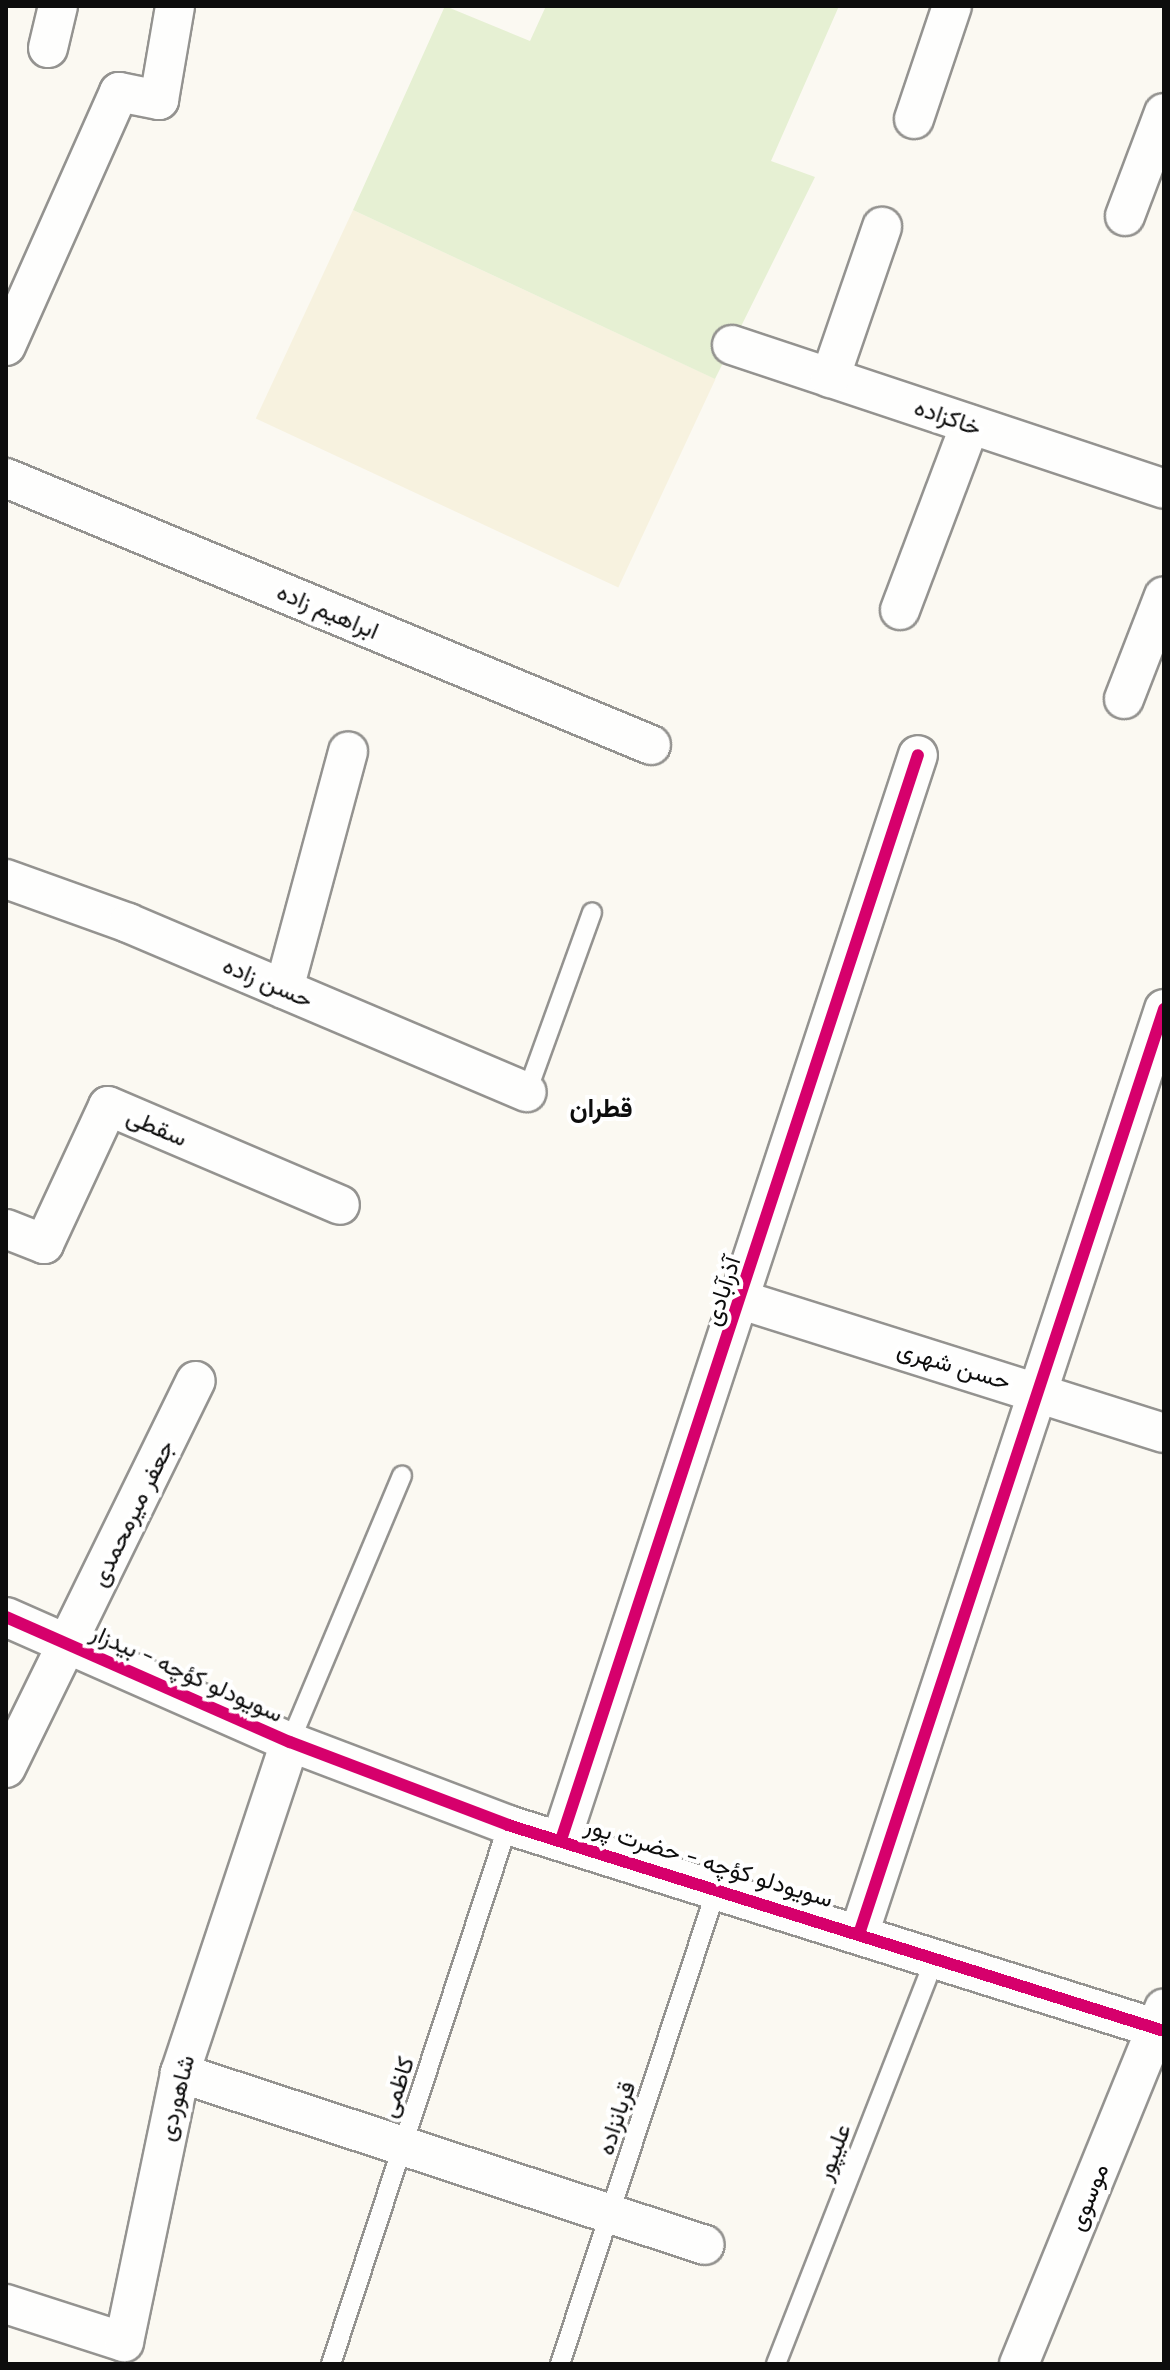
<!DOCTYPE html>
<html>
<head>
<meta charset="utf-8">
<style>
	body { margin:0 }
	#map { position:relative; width:1170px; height:2370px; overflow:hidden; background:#fbf9f2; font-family:Lora,Vazirmatn,serif }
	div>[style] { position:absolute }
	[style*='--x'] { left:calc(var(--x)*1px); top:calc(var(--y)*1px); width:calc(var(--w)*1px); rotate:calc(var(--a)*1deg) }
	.farmland>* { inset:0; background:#f7f2df; transform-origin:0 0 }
	.green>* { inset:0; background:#e6f0d3 }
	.roads { filter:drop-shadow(2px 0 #949390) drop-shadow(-2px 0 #949390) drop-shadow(0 2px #949390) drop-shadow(0 -2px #949390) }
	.lane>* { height:18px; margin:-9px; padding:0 9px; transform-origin:9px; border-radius:9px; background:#fefefd }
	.street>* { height:38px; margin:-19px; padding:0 19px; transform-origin:19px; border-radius:19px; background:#fefefd }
	.cycleway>* { height:12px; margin:-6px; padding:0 6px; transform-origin:6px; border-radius:6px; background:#d6006c }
	span { translate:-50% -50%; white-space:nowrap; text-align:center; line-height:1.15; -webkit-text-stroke:8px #fff; paint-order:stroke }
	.street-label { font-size:24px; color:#0d0d0d }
	.neighbourhood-label { font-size:26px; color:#0d0d0d; font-weight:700 }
	.frame { position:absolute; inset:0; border:8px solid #0d0d0d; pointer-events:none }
</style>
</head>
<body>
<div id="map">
	<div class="farmland">
		<div style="left:353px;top:210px;width:400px;height:230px;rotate:25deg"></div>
	</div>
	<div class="green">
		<div style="clip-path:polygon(445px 6px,530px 41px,546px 6px,839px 6px,771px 161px,815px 177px,715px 379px,353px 210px)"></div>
	</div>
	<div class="roads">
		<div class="lane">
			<div style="--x:527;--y:1092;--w:191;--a:-70.1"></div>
			<div style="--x:290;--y:1742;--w:289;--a:-67.2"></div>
			<div style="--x:331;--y:2364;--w:567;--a:-71.82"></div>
			<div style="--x:560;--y:2364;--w:501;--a:-71.75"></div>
			<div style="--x:776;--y:2364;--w:436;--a:-68.6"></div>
		</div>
		<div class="street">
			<div style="--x:48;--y:48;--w:43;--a:-76.6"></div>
			<div style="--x:914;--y:119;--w:119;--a:-71.4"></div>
			<div style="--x:1125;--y:216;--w:110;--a:-69.3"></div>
			<div style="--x:732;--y:345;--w:455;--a:18.4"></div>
			<div style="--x:6;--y:346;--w:278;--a:-66"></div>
			<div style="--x:119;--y:92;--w:41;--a:11.3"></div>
			<div style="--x:159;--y:100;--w:95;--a:-80.3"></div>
			<div style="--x:830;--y:378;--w:160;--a:-71"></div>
			<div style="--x:6;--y:478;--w:698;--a:22.49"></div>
			<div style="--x:900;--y:610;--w:198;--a:-69.3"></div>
			<div style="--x:1124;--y:699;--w:110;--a:-68.8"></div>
			<div style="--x:6;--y:879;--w:130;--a:19.8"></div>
			<div style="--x:128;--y:923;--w:433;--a:23"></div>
			<div style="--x:284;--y:989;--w:246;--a:-74.9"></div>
			<div style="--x:6;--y:1229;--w:41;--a:21.5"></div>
			<div style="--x:44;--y:1244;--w:152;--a:-65.1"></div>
			<div style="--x:108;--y:1106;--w:252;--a:23.1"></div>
			<div style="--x:742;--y:1300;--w:442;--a:17.5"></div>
			<div style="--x:6;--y:1617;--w:310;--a:23.8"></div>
			<div style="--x:290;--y:1742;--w:233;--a:20.8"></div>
			<div style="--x:508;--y:1825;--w:688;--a:17.43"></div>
			<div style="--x:6;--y:1768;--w:431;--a:-63.9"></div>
			<div style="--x:561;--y:1840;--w:1142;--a:-71.79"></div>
			<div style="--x:860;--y:1931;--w:971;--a:-71.75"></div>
			<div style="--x:180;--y:2073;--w:552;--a:18.14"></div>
			<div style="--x:6;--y:2304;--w:124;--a:17.9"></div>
			<div style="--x:124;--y:2342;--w:275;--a:-78.2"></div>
			<div style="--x:180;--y:2073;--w:349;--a:-71.6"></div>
			<div style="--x:1019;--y:2364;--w:384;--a:-67.8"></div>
		</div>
	</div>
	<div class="cycleway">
		<div style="--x:6;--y:1617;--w:310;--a:23.8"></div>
		<div style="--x:290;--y:1742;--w:233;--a:20.8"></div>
		<div style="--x:508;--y:1825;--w:688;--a:17.43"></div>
		<div style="--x:561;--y:1840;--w:1142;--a:-71.79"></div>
		<div style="--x:860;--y:1931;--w:971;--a:-71.75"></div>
	</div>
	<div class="street-label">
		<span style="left:948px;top:417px;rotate:19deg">خاکزاده</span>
		<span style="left:328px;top:611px;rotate:23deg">ابراهیم زاده</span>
		<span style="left:268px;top:982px;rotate:23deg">حسن زاده</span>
		<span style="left:157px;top:1127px;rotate:23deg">سقطی</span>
		<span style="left:722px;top:1291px;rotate:-72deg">آذرآبادی</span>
		<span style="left:954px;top:1365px;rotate:17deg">حسن شهری</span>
		<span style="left:132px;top:1513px;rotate:-64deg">جعفر میرمحمدی</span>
		<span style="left:187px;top:1673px;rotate:24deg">سویودلو کؤچه - بیدزار</span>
		<span style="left:709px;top:1862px;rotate:17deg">سویودلو کؤچه - حضرت پور</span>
		<span style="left:397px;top:2087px;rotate:-72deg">کاظمی</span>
		<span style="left:176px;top:2098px;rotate:-76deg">شاهوردی</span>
		<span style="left:616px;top:2118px;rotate:-72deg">قربانزاده</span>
		<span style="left:833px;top:2152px;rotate:-69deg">علیپور</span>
		<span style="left:1088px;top:2197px;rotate:-68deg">موسوی</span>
	</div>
	<div class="neighbourhood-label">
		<span style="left:601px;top:1108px">قطران</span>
	</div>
	<div class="frame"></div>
</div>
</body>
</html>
